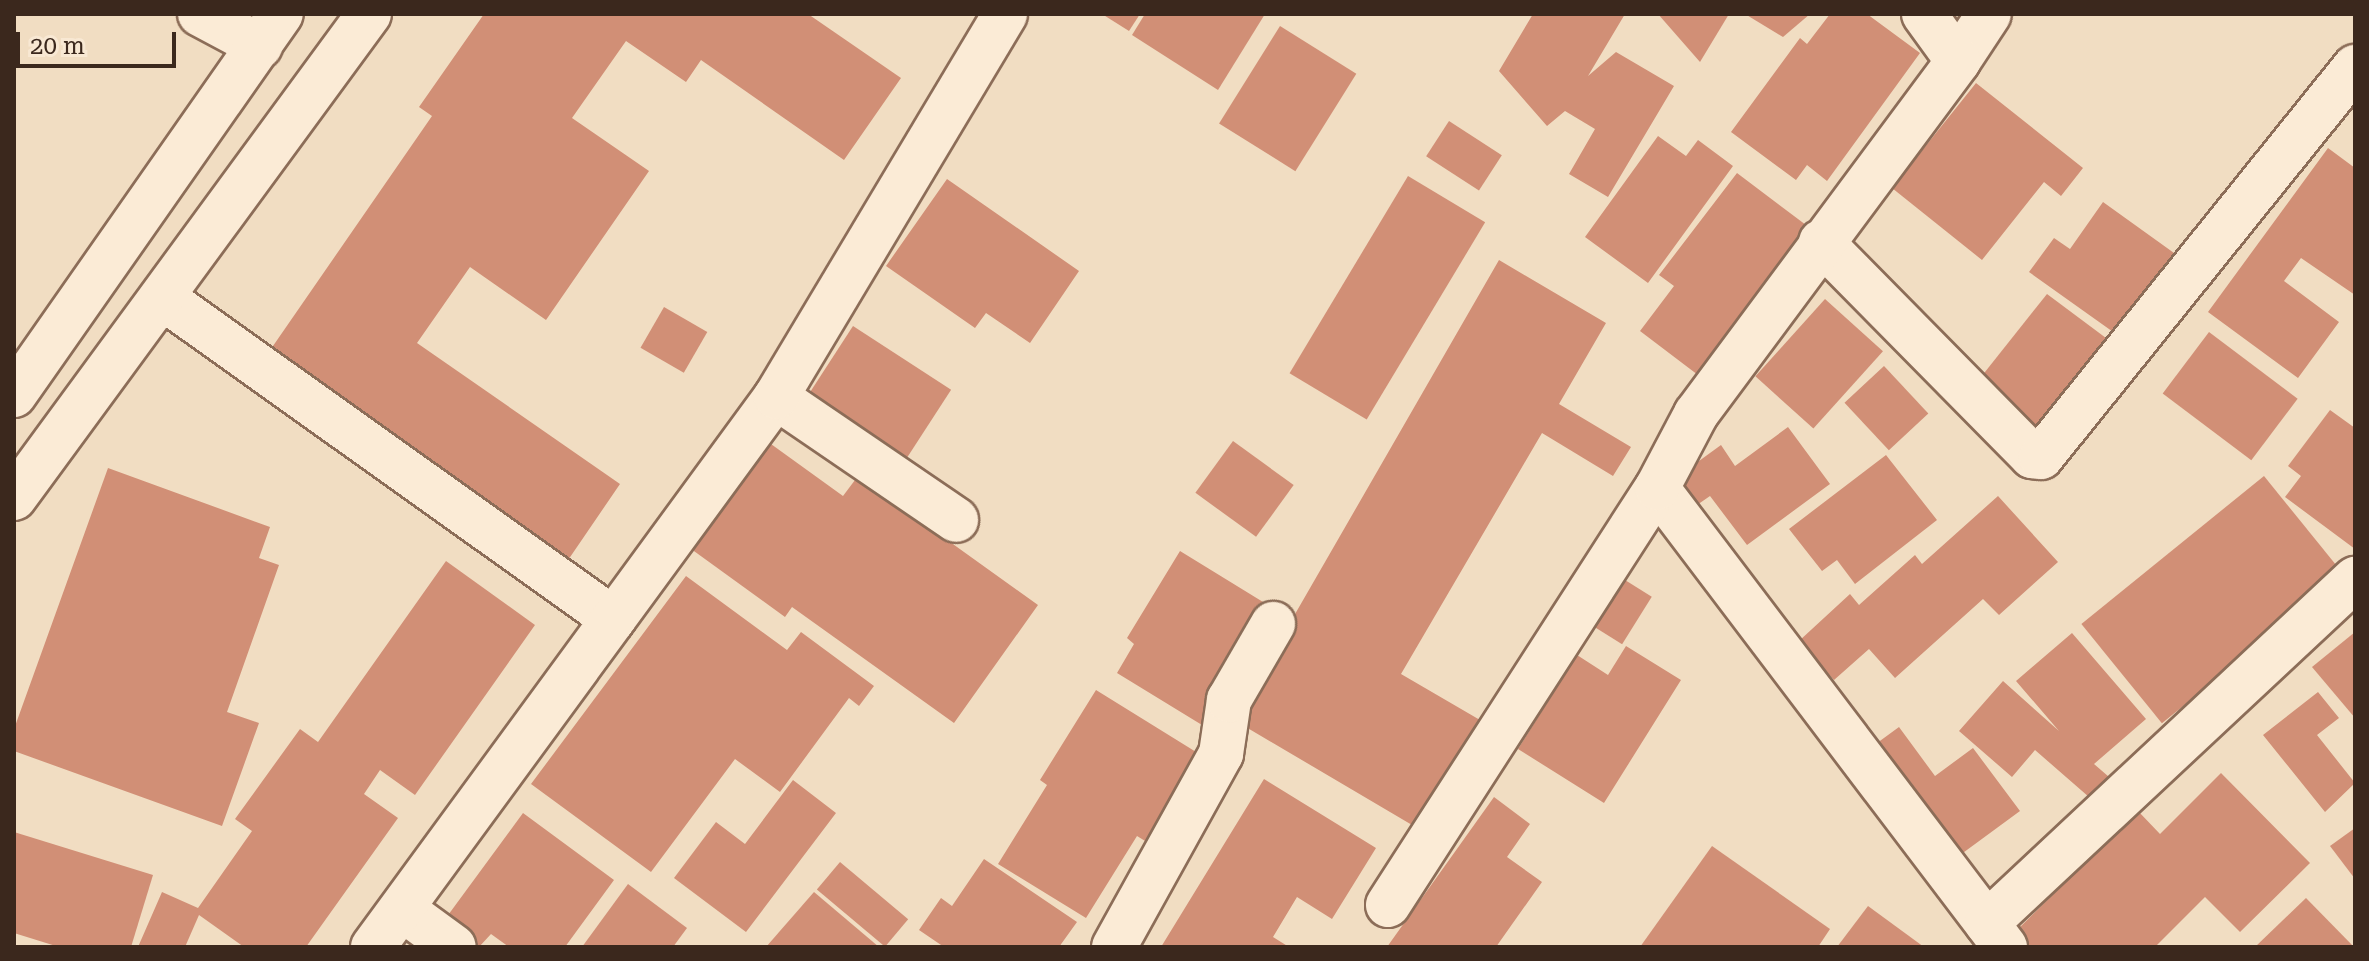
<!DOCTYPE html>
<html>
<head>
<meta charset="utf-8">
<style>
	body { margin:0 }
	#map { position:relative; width:2369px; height:961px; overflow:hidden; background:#f1ddc2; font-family:"Roboto Serif",serif }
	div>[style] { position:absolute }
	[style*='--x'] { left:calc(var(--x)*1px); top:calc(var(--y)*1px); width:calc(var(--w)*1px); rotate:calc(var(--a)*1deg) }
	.building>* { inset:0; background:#d18f76; transform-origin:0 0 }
	.roads { filter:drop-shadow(2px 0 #8c6d58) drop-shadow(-2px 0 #8c6d58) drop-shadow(0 2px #8c6d58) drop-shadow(0 -2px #8c6d58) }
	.street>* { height:44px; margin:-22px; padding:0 22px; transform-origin:22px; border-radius:22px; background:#fbebd6 }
	.secondary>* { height:44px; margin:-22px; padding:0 22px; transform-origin:22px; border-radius:22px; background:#fbebd6 }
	span { translate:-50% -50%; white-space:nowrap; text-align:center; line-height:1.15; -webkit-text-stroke:6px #f8e8d3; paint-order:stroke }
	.frame { position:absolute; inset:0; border:16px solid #3b281d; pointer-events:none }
	.scale { position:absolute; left:16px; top:32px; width:160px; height:36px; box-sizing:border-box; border:4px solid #3b281d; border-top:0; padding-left:10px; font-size:24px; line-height:28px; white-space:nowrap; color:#3b281d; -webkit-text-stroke:6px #f8e8d3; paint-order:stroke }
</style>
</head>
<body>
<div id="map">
	<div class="building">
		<div style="clip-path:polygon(484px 14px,808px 14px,901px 78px,844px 160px,701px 60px,686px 82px,626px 41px,572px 118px,649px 171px,546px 320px,470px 267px,417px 343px,620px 484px,564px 566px,264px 359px,432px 116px,419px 107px)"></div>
		<div style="clip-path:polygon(1102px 14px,1140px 14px,1129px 31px)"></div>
		<div style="clip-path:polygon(1145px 14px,1265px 14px,1218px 90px,1132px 35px)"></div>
		<div style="clip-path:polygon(1533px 14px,1625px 14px,1588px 76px,1616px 52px,1674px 86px,1608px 197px,1569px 174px,1595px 129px,1565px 111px,1547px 126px,1499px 71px)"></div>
		<div style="clip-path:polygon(1658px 14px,1729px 14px,1700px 62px)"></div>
		<div style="clip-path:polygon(1745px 14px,1810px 14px,1783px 37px)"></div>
		<div style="clip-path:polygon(1830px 14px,1867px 14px,1920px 53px,1827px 181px,1807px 165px,1796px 180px,1731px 132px,1800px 38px,1807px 44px)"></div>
		<div style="left:1280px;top:26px;width:90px;height:115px;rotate:32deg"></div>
		<div style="clip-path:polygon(1976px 83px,2083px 168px,2061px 196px,2044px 182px,1982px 260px,1892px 188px)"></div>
		<div style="left:1449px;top:121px;width:63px;height:42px;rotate:33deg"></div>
		<div style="clip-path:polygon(1658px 136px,1686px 156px,1698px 140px,1733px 166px,1648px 283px,1585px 237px)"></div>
		<div style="clip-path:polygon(2328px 148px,2355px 168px,2355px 295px,2301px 258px,2284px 281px,2339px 322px,2298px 378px,2208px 312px)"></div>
		<div style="clip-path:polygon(1737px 173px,1810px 228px,1698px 375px,1640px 331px,1674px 286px,1659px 275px)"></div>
		<div style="left:1408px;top:176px;width:90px;height:230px;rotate:31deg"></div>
		<div style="clip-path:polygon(947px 179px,1079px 271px,1030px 343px,986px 313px,975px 328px,886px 266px)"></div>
		<div style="clip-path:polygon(2103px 202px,2181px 258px,2123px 339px,2029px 272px,2054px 238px,2070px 249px)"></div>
		<div style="clip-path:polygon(1499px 260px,1606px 323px,1559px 404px,1631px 447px,1613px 476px,1542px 433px,1401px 674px,1492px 727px,1429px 835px,1234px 720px)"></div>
		<div style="clip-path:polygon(2047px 294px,2110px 341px,2033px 445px,1981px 377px)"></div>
		<div style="left:1825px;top:299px;width:78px;height:104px;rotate:42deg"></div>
		<div style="left:664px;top:307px;width:50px;height:47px;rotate:30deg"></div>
		<div style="left:853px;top:326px;width:117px;height:87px;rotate:33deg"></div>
		<div style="left:2209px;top:332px;width:111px;height:77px;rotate:37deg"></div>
		<div style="left:1884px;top:366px;width:65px;height:54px;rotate:47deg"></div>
		<div style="clip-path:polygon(2330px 410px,2355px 428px,2355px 549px,2285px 497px,2301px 476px,2288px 466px)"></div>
		<div style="clip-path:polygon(1788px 427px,1830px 484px,1747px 545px,1710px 496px,1697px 505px,1677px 477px,1721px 445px,1735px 466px)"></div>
		<div style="clip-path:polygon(764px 439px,843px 496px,858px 476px,1038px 605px,954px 723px,792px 607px,785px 617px,687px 546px)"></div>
		<div style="left:1233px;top:441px;width:75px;height:64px;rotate:36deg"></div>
		<div style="clip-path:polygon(1886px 455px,1937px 520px,1855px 584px,1837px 560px,1822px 571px,1789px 529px)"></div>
		<div style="clip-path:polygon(108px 468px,270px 527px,259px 558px,279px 565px,227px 712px,259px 723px,222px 826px,14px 751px,14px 729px)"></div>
		<div style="left:2264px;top:476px;width:128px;height:235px;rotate:51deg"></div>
		<div style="clip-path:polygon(1998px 496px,2058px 562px,1999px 615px,1983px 599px,1895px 678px,1869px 649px,1834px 680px,1799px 641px,1850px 594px,1859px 605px,1915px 555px,1922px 564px)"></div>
		<div style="clip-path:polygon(1180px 551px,1273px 608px,1202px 725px,1117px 673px,1134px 644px,1127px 638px)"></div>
		<div style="clip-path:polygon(446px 561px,535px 625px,415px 795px,380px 770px,364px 794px,398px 818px,306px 947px,244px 947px,199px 915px,185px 947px,138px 947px,162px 892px,198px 908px,252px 831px,235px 819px,300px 729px,318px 742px)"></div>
		<div style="left:1617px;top:575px;width:41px;height:56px;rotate:32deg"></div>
		<div style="clip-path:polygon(686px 576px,787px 650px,801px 632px,874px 686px,859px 706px,849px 698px,780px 792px,735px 759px,651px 872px,531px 784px)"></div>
		<div style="clip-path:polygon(2355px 632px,2355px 718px,2312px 667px)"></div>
		<div style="clip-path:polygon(2072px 633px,2146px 719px,2094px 764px,2116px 783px,2097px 804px,2035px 750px,2012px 777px,1959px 731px,2003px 681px,2059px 731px,2016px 681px)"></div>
		<div style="clip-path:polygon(1626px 646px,1681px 680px,1604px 803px,1518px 749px,1577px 655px,1608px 675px)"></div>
		<div style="clip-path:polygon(1096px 690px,1209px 760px,1155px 847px,1137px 836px,1086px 918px,998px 864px,1047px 785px,1040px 780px)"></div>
		<div style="clip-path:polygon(2318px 692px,2339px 718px,2317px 735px,2355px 783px,2325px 812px,2263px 735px)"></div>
		<div style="clip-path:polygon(1899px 727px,1935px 776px,1973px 748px,2020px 811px,1956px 858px,1873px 746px)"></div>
		<div style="clip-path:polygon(2221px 773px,2310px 863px,2240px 932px,2205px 897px,2155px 947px,2022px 947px,2011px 936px,2138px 811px,2160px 834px)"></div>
		<div style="clip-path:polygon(1264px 779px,1376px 848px,1332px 919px,1297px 897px,1273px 937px,1289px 947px,1161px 947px)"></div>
		<div style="clip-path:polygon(793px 780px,836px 813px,746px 932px,674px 878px,716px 822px,745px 844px)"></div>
		<div style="clip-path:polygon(1494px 797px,1530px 824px,1507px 857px,1542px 882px,1496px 947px,1387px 947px)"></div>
		<div style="clip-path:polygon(523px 813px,614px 880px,565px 947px,509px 947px,491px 934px,479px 947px,443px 922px)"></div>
		<div style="clip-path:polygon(2355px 828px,2355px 879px,2330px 846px)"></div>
		<div style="clip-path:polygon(14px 832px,153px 875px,131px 947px,59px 947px,14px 933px)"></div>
		<div style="clip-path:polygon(1712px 846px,1830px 929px,1818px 947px,1640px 947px)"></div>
		<div style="clip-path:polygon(984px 859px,1077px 922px,1059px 947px,944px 947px,919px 930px,941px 898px,952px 906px)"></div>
		<div style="left:840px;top:862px;width:89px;height:36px;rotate:40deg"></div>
		<div style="clip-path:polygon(628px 884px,687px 928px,673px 947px,582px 947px)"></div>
		<div style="clip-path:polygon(814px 892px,879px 947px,766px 947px)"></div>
		<div style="clip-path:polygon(2306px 898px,2354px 947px,2255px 947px)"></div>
		<div style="clip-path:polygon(1868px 906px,1924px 947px,1837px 947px)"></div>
	</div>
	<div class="roads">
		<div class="street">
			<div style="--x:200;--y:14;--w:68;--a:28.1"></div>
			<div style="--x:1958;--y:61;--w:56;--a:-56.6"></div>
			<div style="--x:1821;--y:242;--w:301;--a:45.4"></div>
			<div style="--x:2032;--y:456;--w:9;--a:6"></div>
			<div style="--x:2041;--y:457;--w:501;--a:-51.16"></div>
			<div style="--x:163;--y:298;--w:553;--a:35.5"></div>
			<div style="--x:776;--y:397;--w:218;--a:34.3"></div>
			<div style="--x:1657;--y:488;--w:576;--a:52.83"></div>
			<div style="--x:1388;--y:905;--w:496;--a:-57.2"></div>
			<div style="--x:1657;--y:488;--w:84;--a:-62.2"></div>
			<div style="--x:1696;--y:414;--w:440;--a:-53.4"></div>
			<div style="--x:1958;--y:61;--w:58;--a:-125.9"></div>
			<div style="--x:402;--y:909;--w:64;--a:36.2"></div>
			<div style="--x:1987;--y:923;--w:504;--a:-43.07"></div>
			<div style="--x:373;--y:947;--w:682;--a:-53.77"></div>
			<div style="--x:776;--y:397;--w:446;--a:-59.1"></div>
			<div style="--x:1114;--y:947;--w:221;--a:-61"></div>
			<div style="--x:1221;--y:754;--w:55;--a:-81.6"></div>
			<div style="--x:1229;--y:700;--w:88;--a:-59.9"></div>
		</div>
		<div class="secondary">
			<div style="--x:14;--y:395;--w:465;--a:-55"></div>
			<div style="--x:14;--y:498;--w:600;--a:-53.74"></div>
		</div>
	</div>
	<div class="frame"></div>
	<div class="scale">20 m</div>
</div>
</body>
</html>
